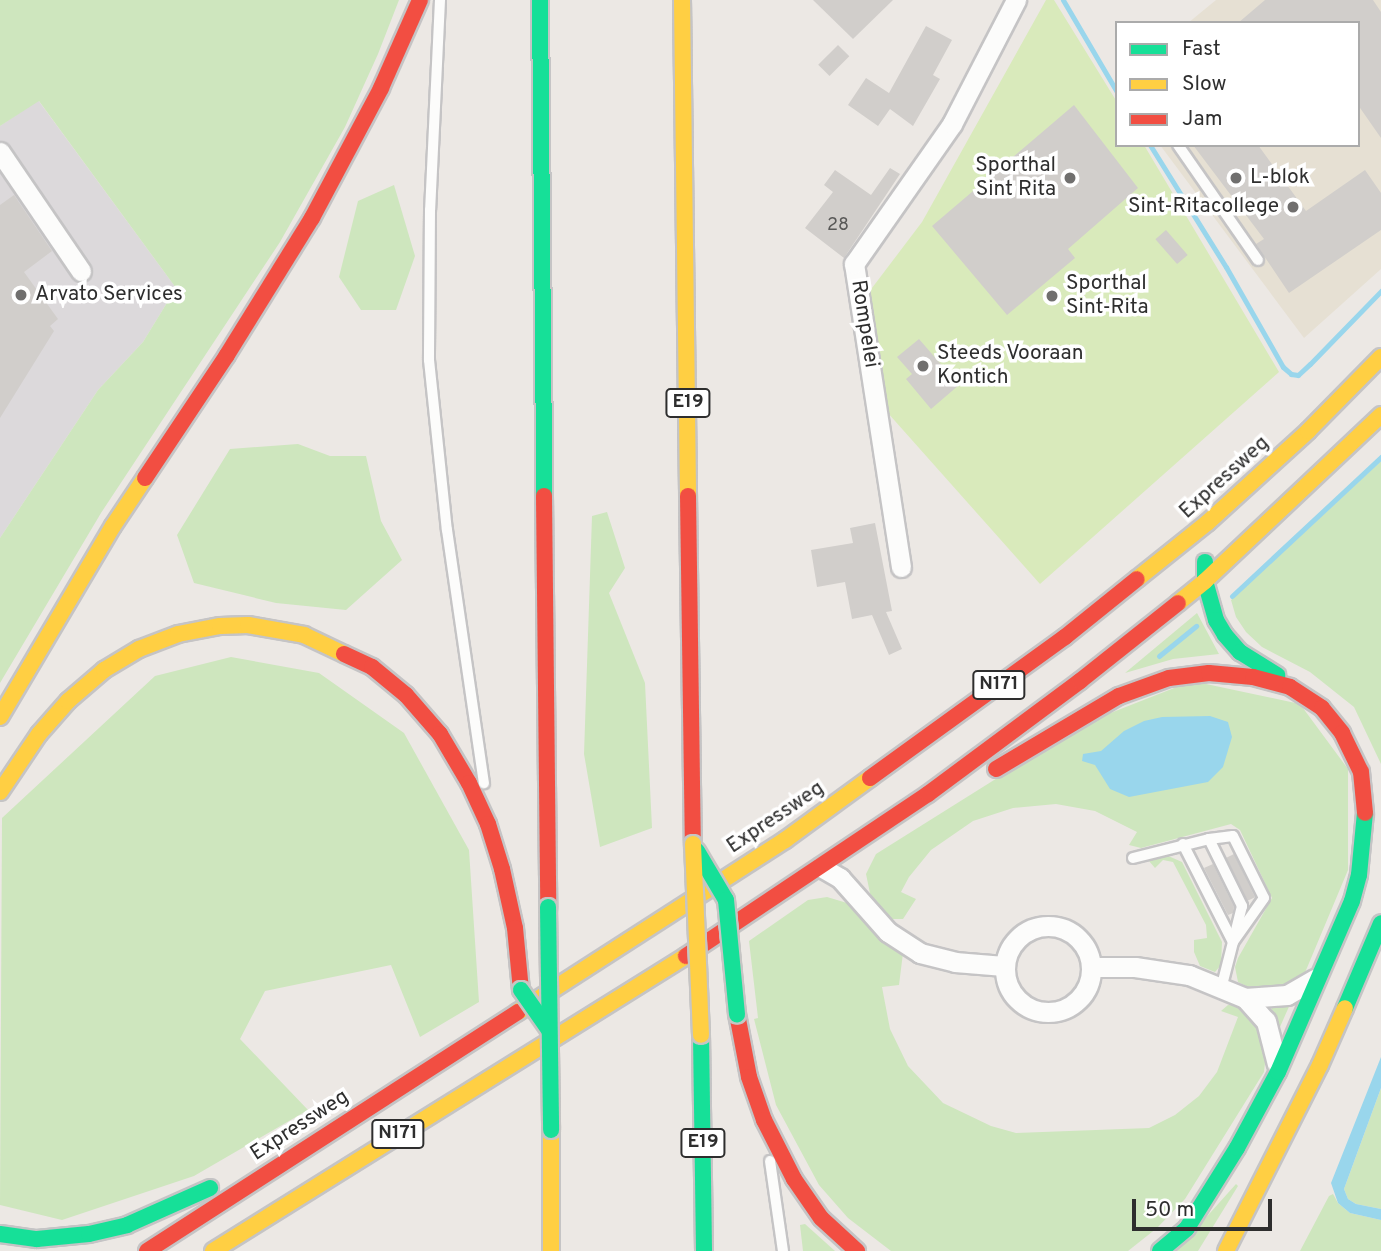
<!DOCTYPE html>
<html>
<head>
<meta charset="utf-8">
<style>
	body { margin:0 }
	#map { position:relative; width:1381px; height:1251px; overflow:hidden; background:#ece8e4; font-family:Overpass,sans-serif }
	div>[style] { position:absolute }
	[style*='--x'] { left:calc(var(--x)*1px); top:calc(var(--y)*1px); width:calc(var(--w)*1px); rotate:calc(var(--a)*1deg) }
	.industrial>* { inset:0; background:#dcd9db }
	.education>* { inset:0; background:#e6e0d3 }
	.green>* { inset:0; background:#cee6be }
	.pitch>* { inset:0; background:#d9eabb }
	.water>* { inset:0; background:#99d6ec }
	.stream>* { height:5px; margin:-2.5px; padding:0 2.5px; transform-origin:2.5px; border-radius:2.5px; background:#99d6ec }
	.building>* { inset:0; background:#d1cecb; transform-origin:0 0 }
	.roads { filter:drop-shadow(2px 0 #c5c4c5) drop-shadow(-2px 0 #c5c4c5) drop-shadow(0 2px #c5c4c5) drop-shadow(0 -2px #c5c4c5) }
	.lane>* { height:10px; margin:-5px; padding:0 5px; transform-origin:5px; border-radius:5px; background:#fcfcfb }
	.street>* { height:19px; margin:-9.5px; padding:0 9.5px; transform-origin:9.5px; border-radius:9.5px; background:#fcfcfb }
	.street>.ring { margin:-9.5px; padding:0; box-sizing:content-box; background:none; border:19px solid #fcfcfb; border-radius:50% }
	.fast>* { height:16px; margin:-8px; padding:0 8px; transform-origin:8px; border-radius:8px; background:#16e098 }
	.slow>* { height:16px; margin:-8px; padding:0 8px; transform-origin:8px; border-radius:8px; background:#ffcf43 }
	.jam>* { height:16px; margin:-8px; padding:0 8px; transform-origin:8px; border-radius:8px; background:#f24e42 }
	.bridges { filter:drop-shadow(2px 0 #c6c5c4) drop-shadow(-2px 0 #c6c5c4) drop-shadow(0 2px #c6c5c4) drop-shadow(0 -2px #c6c5c4) }
	.fast-bridge>* { height:16px; margin:-8px; padding:0 8px; transform-origin:8px; border-radius:8px; background:#16e098 }
	.slow-bridge>* { height:16px; margin:-8px; padding:0 8px; transform-origin:8px; border-radius:8px; background:#ffcf43 }
	.dots>* { width:19px; height:19px; translate:-50% -50%; box-sizing:border-box; border:4px solid #fff; border-radius:50% }
	span { translate:-50% -50%; white-space:nowrap; text-align:center; line-height:1.15; -webkit-text-stroke:7px #fff; paint-order:stroke }
	.number-label { font-size:18px; color:#585857 }
	.number-label span { -webkit-text-stroke-width:0 }
	.shield-label span { padding:2px 5px; background:#fff; border:2px solid; border-radius:5px; -webkit-text-stroke-width:0 }
	.shield-label { font-size:19px; color:#2e2e2e; font-weight:700 }
	.poi-label { font-size:21px; color:#2e2e2e }
	.right { translate:-100% -50%; text-align:right }
	.left { translate:0 -50%; text-align:left }
	.street-label { font-size:21px; color:#2e2e2e }
	.legend { position:absolute; left:1115px; top:21px; width:245px; height:126px; box-sizing:border-box; background:#fff; border:2px solid #ababab; margin:0; padding:9px 12px; list-style:none; font-size:21px; color:#2e2e2e }
	.legend li { display:flex; align-items:center; gap:14px; height:35px }
	.legend b { width:35px; border:2px solid #ababab }
	.scale { position:absolute; left:1132px; top:1199px; width:140px; height:32px; box-sizing:border-box; border:4px solid #2e2e2e; border-top:0; padding-left:9px; font-size:21px; line-height:24px; white-space:nowrap; color:#2e2e2e; -webkit-text-stroke:5px #fff; paint-order:stroke }
</style>
</head>
<body>
<div id="map">
	<div class="industrial">
		<div style="clip-path:polygon(38px 100px,176px 288px,143px 342px,98px 390px,0 538px,0 126px)"></div>
	</div>
	<div class="education">
		<div style="clip-path:polygon(1216px 0,1381px 0,1381px 269px,1304px 338px,1160px 145px,1358px 145px,1358px 23px,1188px 23px)"></div>
	</div>
	<div class="green">
		<div style="clip-path:polygon(0 0,399px 0,378px 54px,345px 127px,280px 242px,101px 513px,0 683px,0 538px,98px 390px,143px 342px,176px 288px,39px 101px,0 126px)"></div>
		<div style="clip-path:polygon(394px 185px,415px 256px,396px 310px,361px 310px,339px 277px,358px 201px)"></div>
		<div style="clip-path:polygon(298px 444px,330px 456px,366px 456px,381px 521px,402px 560px,346px 610px,276px 603px,194px 583px,177px 535px,230px 449px)"></div>
		<div style="clip-path:polygon(1381px 461px,1381px 764px,1354px 707px,1310px 672px,1262px 647px,1246px 632px,1236px 617px,1231px 600px)"></div>
		<div style="clip-path:polygon(607px 512px,625px 568px,609px 593px,645px 683px,652px 828px,600px 847px,584px 754px,592px 516px)"></div>
		<div style="clip-path:polygon(1197px 613px,1219px 654px,1173px 659px,1125px 673px)"></div>
		<div style="clip-path:polygon(231px 657px,319px 673px,404px 733px,469px 850px,479px 1002px,420px 1037px,391px 965px,265px 991px,240px 1039px,308px 1110px,194px 1176px,62px 1220px,0 1205px,2px 818px,155px 676px)"></div>
		<div style="clip-path:polygon(1192px 681px,1300px 704px,1348px 769px,1348px 870px,1304px 975px,1282px 988px,1250px 988px,1238px 982px,1235px 967px,1238px 958px,1272px 898px,1240px 830px,1231px 824px,1141px 848px,1129px 845px,1137px 832px,1095px 811px,1056px 804px,1013px 808px,973px 821px,931px 850px,909px 877px,901px 892px,916px 899px,903px 919px,889px 919px,871px 898px,866px 874px,876px 854px,1085px 723px)"></div>
		<div style="clip-path:polygon(1166px 855px,1182px 862px,1222px 942px,1221px 965px,1215px 972px,1200px 966px,1194px 952px,1194px 940px,1207px 938px,1206px 925px,1173px 862px,1163px 860px,1155px 868px,1149px 861px)"></div>
		<div style="clip-path:polygon(827px 897px,847px 903px,874px 932px,903px 953px,899px 985px,882px 987px,890px 1029px,908px 1066px,943px 1103px,991px 1126px,1016px 1133px,1149px 1128px,1175px 1115px,1199px 1096px,1217px 1072px,1238px 1017px,1221px 1011px,1228px 1005px,1242px 1006px,1259px 1025px,1266px 1053px,1264px 1072px,1185px 1199px,1157px 1228px,1128px 1251px,891px 1251px,848px 1218px,819px 1185px,776px 1105px,754px 1019px,758px 1018px,749px 941px,808px 900px)"></div>
		<div style="clip-path:polygon(1291px 1002px,1280px 1027px,1278px 1027px,1271px 1007px)"></div>
		<div style="clip-path:polygon(1381px 1088px,1381px 1209px,1356px 1204px,1348px 1199px,1344px 1189px)"></div>
		<div style="clip-path:polygon(1236px 1184px,1238px 1186px,1198px 1251px,1176px 1251px)"></div>
		<div style="clip-path:polygon(1333px 1194px,1338px 1203px,1350px 1213px,1381px 1220px,1381px 1251px,1300px 1251px,1329px 1196px)"></div>
		<div style="clip-path:polygon(805px 1224px,835px 1251px,803px 1251px,800px 1225px)"></div>
	</div>
	<div class="pitch">
		<div style="clip-path:polygon(1046px 0,1054px 0,1117px 102px,1117px 145px,1144px 145px,1279px 372px,1040px 584px,887px 412px,866px 305px,872px 288px,922px 222px)"></div>
	</div>
	<div class="water">
		<div style="clip-path:polygon(1210px 716px,1228px 722px,1232px 737px,1223px 767px,1208px 782px,1129px 797px,1110px 789px,1095px 765px,1082px 761px,1083px 754px,1101px 751px,1124px 731px,1144px 721px,1162px 717px)"></div>
		<div style="clip-path:polygon(1381px 1057px,1381px 1088px,1344px 1189px,1348px 1199px,1356px 1204px,1381px 1209px,1381px 1220px,1350px 1213px,1338px 1203px,1331px 1183px)"></div>
	</div>
	<div class="stream">
		<div style="--x:1063;--y:0;--w:107;--a:59.6"></div>
		<div style="--x:1150;--y:145;--w:144;--a:58.1"></div>
		<div style="--x:1226;--y:267;--w:115;--a:60.3"></div>
		<div style="--x:1283;--y:367;--w:11;--a:41"></div>
		<div style="--x:1291;--y:374;--w:7;--a:8"></div>
		<div style="--x:1298;--y:375;--w:16;--a:-43"></div>
		<div style="--x:1310;--y:364;--w:102;--a:-45.8"></div>
		<div style="--x:1232;--y:596;--w:204;--a:-43"></div>
		<div style="--x:1159;--y:656;--w:48;--a:-39"></div>
	</div>
	<div class="building">
		<div style="clip-path:polygon(813px 0,893px 0,853px 39px)"></div>
		<div style="clip-path:polygon(1265px 0,1373px 0,1381px 12px,1381px 138px,1358px 105px,1358px 23px,1238px 23px)"></div>
		<div style="clip-path:polygon(926px 26px,952px 40px,933px 75px,940px 79px,913px 126px,890px 109px,878px 126px,848px 105px,866px 78px,889px 93px)"></div>
		<div style="left:838px;top:45px;width:16px;height:28px;rotate:45deg"></div>
		<div style="clip-path:polygon(1074px 105px,1138px 188px,1068px 249px,1075px 258px,1007px 315px,932px 226px)"></div>
		<div style="clip-path:polygon(1193px 145px,1258px 145px,1306px 211px,1365px 170px,1381px 193px,1381px 230px,1289px 293px,1256px 244px,1264px 239px)"></div>
		<div style="clip-path:polygon(890px 168px,900px 174px,844px 258px,805px 228px,833px 192px,824px 185px,835px 170px,871px 195px)"></div>
		<div style="clip-path:polygon(14px 195px,52px 251px,24px 272px,58px 319px,50px 326px,54px 331px,0 418px,0 205px)"></div>
		<div style="left:1166px;top:230px;width:33px;height:14px;rotate:49deg"></div>
		<div style="clip-path:polygon(919px 339px,959px 385px,931px 409px,906px 379px,912px 374px,897px 357px)"></div>
		<div style="clip-path:polygon(875px 523px,892px 611px,886px 612px,902px 649px,889px 655px,872px 615px,852px 619px,845px 582px,817px 587px,811px 550px,853px 543px,850px 528px)"></div>
		<div style="left:1234px;top:854px;width:48px;height:9px;rotate:64deg"></div>
		<div style="clip-path:polygon(1213px 864px,1234px 907px,1233px 913px,1228px 915px,1204px 868px)"></div>
	</div>
	<div class="roads">
		<div class="lane">
			<div style="--x:440;--y:0;--w:210;--a:92.7"></div>
			<div style="--x:430;--y:210;--w:150;--a:90.4"></div>
			<div style="--x:429;--y:360;--w:171;--a:84"></div>
			<div style="--x:447;--y:530;--w:256;--a:81.7"></div>
			<div style="--x:1178;--y:145;--w:140;--a:55.2"></div>
			<div style="--x:1209;--y:839;--w:75;--a:63.8"></div>
			<div style="--x:1242;--y:906;--w:29;--a:104"></div>
			<div style="--x:1183;--y:844;--w:110;--a:63"></div>
			<div style="--x:1233;--y:942;--w:49;--a:104.3"></div>
			<div style="--x:1133;--y:858;--w:78;--a:-14"></div>
			<div style="--x:1209;--y:839;--w:24;--a:-7"></div>
			<div style="--x:1233;--y:836;--w:69;--a:63.4"></div>
			<div style="--x:1264;--y:898;--w:54;--a:125.2"></div>
			<div style="--x:770;--y:1161;--w:91;--a:81.8"></div>
		</div>
		<div class="street">
			<div style="--x:0;--y:152;--w:144;--a:55.8"></div>
			<div style="--x:901;--y:567;--w:307;--a:-98.8"></div>
			<div style="--x:854;--y:264;--w:171;--a:-55"></div>
			<div style="--x:952;--y:124;--w:140;--a:-62.7"></div>
			<div style="--x:821;--y:867;--w:22;--a:30"></div>
			<div style="--x:840;--y:878;--w:72;--a:48.4"></div>
			<div style="--x:888;--y:932;--w:38;--a:33"></div>
			<div style="--x:920;--y:953;--w:36;--a:14"></div>
			<div style="--x:955;--y:962;--w:49;--a:4.7"></div>
			<div class="ring" style="left:1005px;top:926px;width:67px;height:67px"></div>
			<div style="--x:1092;--y:967;--w:43;--a:0"></div>
			<div style="--x:1135;--y:967;--w:55;--a:8.4"></div>
			<div style="--x:1189;--y:975;--w:61;--a:22.3"></div>
			<div style="--x:1245;--y:998;--w:42;--a:-4.1"></div>
			<div style="--x:1287;--y:995;--w:32;--a:-30"></div>
			<div style="--x:1245;--y:998;--w:31;--a:48"></div>
			<div style="--x:1266;--y:1021;--w:44;--a:75.7"></div>
		</div>
		<div class="fast">
			<div style="--x:540;--y:0;--w:496;--a:89.5"></div>
			<div style="--x:1205;--y:562;--w:19;--a:90"></div>
			<div style="--x:1205;--y:581;--w:41;--a:74.2"></div>
			<div style="--x:1216;--y:620;--w:17;--a:59"></div>
			<div style="--x:1225;--y:635;--w:23;--a:49"></div>
			<div style="--x:1240;--y:652;--w:44;--a:31.9"></div>
			<div style="--x:1345;--y:1008;--w:92;--a:-67"></div>
			<div style="--x:701;--y:1035;--w:216;--a:89.2"></div>
			<div style="--x:0;--y:1234;--w:37;--a:8"></div>
			<div style="--x:37;--y:1239;--w:52;--a:-5.5"></div>
			<div style="--x:89;--y:1234;--w:39;--a:-13"></div>
			<div style="--x:127;--y:1225;--w:91;--a:-24"></div>
			<div style="--x:1160;--y:1251;--w:35;--a:-40"></div>
			<div style="--x:1187;--y:1228;--w:94;--a:-58"></div>
			<div style="--x:1237;--y:1148;--w:86;--a:-61.7"></div>
			<div style="--x:1278;--y:1072;--w:186;--a:-66.6"></div>
			<div style="--x:1352;--y:901;--w:27;--a:-75"></div>
			<div style="--x:1359;--y:875;--w:62;--a:-84.5"></div>
		</div>
		<div class="slow">
			<div style="--x:682;--y:0;--w:496;--a:89.3"></div>
			<div style="--x:1137;--y:579;--w:90;--a:-38.7"></div>
			<div style="--x:1207;--y:523;--w:137;--a:-42.3"></div>
			<div style="--x:1308;--y:431;--w:104;--a:-45.4"></div>
			<div style="--x:1178;--y:603;--w:35;--a:-39"></div>
			<div style="--x:1205;--y:581;--w:242;--a:-43.3"></div>
			<div style="--x:0;--y:717;--w:222;--a:-59.4"></div>
			<div style="--x:113;--y:526;--w:58;--a:-56.3"></div>
			<div style="--x:0;--y:792;--w:70;--a:-56.1"></div>
			<div style="--x:39;--y:734;--w:44;--a:-48.7"></div>
			<div style="--x:68;--y:701;--w:48;--a:-40.7"></div>
			<div style="--x:104;--y:670;--w:41;--a:-31"></div>
			<div style="--x:139;--y:649;--w:42;--a:-21"></div>
			<div style="--x:178;--y:634;--w:43;--a:-10.8"></div>
			<div style="--x:220;--y:626;--w:28;--a:-2"></div>
			<div style="--x:248;--y:625;--w:57;--a:10.1"></div>
			<div style="--x:304;--y:635;--w:44;--a:25.4"></div>
			<div style="--x:518;--y:1012;--w:318;--a:-32.8"></div>
			<div style="--x:785;--y:840;--w:105;--a:-36.1"></div>
			<div style="--x:551;--y:1130;--w:121;--a:90"></div>
			<div style="--x:213;--y:1251;--w:557;--a:-31.95"></div>
			<div style="--x:1226;--y:1251;--w:208;--a:-63.2"></div>
			<div style="--x:1320;--y:1065;--w:62;--a:-66.3"></div>
		</div>
		<div class="jam">
			<div style="--x:145;--y:478;--w:148;--a:-56.3"></div>
			<div style="--x:227;--y:355;--w:161;--a:-58.2"></div>
			<div style="--x:312;--y:218;--w:147;--a:-62"></div>
			<div style="--x:381;--y:88;--w:96;--a:-66.1"></div>
			<div style="--x:544;--y:496;--w:411;--a:89.4"></div>
			<div style="--x:688;--y:496;--w:348;--a:89.2"></div>
			<div style="--x:344;--y:654;--w:31;--a:25"></div>
			<div style="--x:372;--y:667;--w:44;--a:39.5"></div>
			<div style="--x:406;--y:695;--w:52;--a:48.9"></div>
			<div style="--x:440;--y:734;--w:57;--a:59.4"></div>
			<div style="--x:469;--y:783;--w:45;--a:65.1"></div>
			<div style="--x:488;--y:824;--w:47;--a:72.7"></div>
			<div style="--x:502;--y:869;--w:60;--a:77.6"></div>
			<div style="--x:515;--y:928;--w:62;--a:84.5"></div>
			<div style="--x:996;--y:769;--w:143;--a:-30.7"></div>
			<div style="--x:1119;--y:696;--w:53;--a:-19.8"></div>
			<div style="--x:1169;--y:678;--w:40;--a:-7.1"></div>
			<div style="--x:1209;--y:673;--w:44;--a:5.2"></div>
			<div style="--x:1253;--y:677;--w:38;--a:15"></div>
			<div style="--x:1290;--y:687;--w:38;--a:33"></div>
			<div style="--x:1322;--y:708;--w:32;--a:51"></div>
			<div style="--x:1342;--y:733;--w:43;--a:64"></div>
			<div style="--x:1361;--y:772;--w:41;--a:84.4"></div>
			<div style="--x:870;--y:778;--w:241;--a:-35.9"></div>
			<div style="--x:1065;--y:637;--w:92;--a:-38.9"></div>
			<div style="--x:686;--y:956;--w:291;--a:-33.8"></div>
			<div style="--x:928;--y:794;--w:189;--a:-36.6"></div>
			<div style="--x:1080;--y:681;--w:125;--a:-38.5"></div>
			<div style="--x:737;--y:1014;--w:64;--a:79.2"></div>
			<div style="--x:749;--y:1077;--w:46;--a:70.8"></div>
			<div style="--x:764;--y:1120;--w:66;--a:63"></div>
			<div style="--x:794;--y:1179;--w:47;--a:55.3"></div>
			<div style="--x:821;--y:1218;--w:49;--a:42.5"></div>
			<div style="--x:147;--y:1251;--w:441;--a:-32.8"></div>
		</div>
	</div>
	<div class="bridges">
		<div class="fast-bridge">
			<div style="--x:697;--y:851;--w:57;--a:59.4"></div>
			<div style="--x:726;--y:900;--w:115;--a:84.5"></div>
			<div style="--x:548;--y:907;--w:223;--a:89.2"></div>
			<div style="--x:521;--y:990;--w:49;--a:55"></div>
		</div>
		<div class="slow-bridge">
			<div style="--x:693;--y:844;--w:191;--a:87.6"></div>
		</div>
	</div>
	<div class="dots">
		<div style="left:1070px;top:178px;background:#706f6e"></div>
		<div style="left:1236px;top:178px;background:#706f6e"></div>
		<div style="left:1293px;top:207px;background:#706f6e"></div>
		<div style="left:21px;top:295px;background:#706f6e"></div>
		<div style="left:1052px;top:296px;background:#706f6e"></div>
		<div style="left:923px;top:366px;background:#706f6e"></div>
	</div>
	<div class="number-label">
		<span style="left:838px;top:226px">28</span>
	</div>
	<div class="shield-label">
		<span style="left:688px;top:403px">E19</span>
		<span style="left:999px;top:685px">N171</span>
		<span style="left:398px;top:1134px">N171</span>
		<span style="left:703px;top:1143px">E19</span>
	</div>
	<div class="poi-label">
		<span class="right" style="left:1056px;top:178px">Sporthal<br>Sint Rita</span>
		<span class="left" style="left:1250px;top:178px">L-blok</span>
		<span class="right" style="left:1279px;top:207px">Sint-Ritacollege</span>
		<span class="left" style="left:1066px;top:296px">Sporthal<br>Sint-Rita</span>
		<span class="left" style="left:35px;top:295px">Arvato Services</span>
		<span class="left" style="left:937px;top:366px">Steeds Vooraan<br>Kontich</span>
	</div>
	<div class="street-label">
		<span style="left:864px;top:324px;rotate:81deg">Rompelei</span>
		<span style="left:1225px;top:478px;rotate:-42deg">Expressweg</span>
		<span style="left:776px;top:818px;rotate:-34deg">Expressweg</span>
		<span style="left:300px;top:1126px;rotate:-33deg">Expressweg</span>
	</div>
	<ul class="legend">
	<li><b style="height:9px;background:#16e098"></b>Fast</li>
	<li><b style="height:9px;background:#ffcf43"></b>Slow</li>
	<li><b style="height:9px;background:#f24e42"></b>Jam</li>
	</ul>
	<div class="scale">50 m</div>
</div>
</body>
</html>
